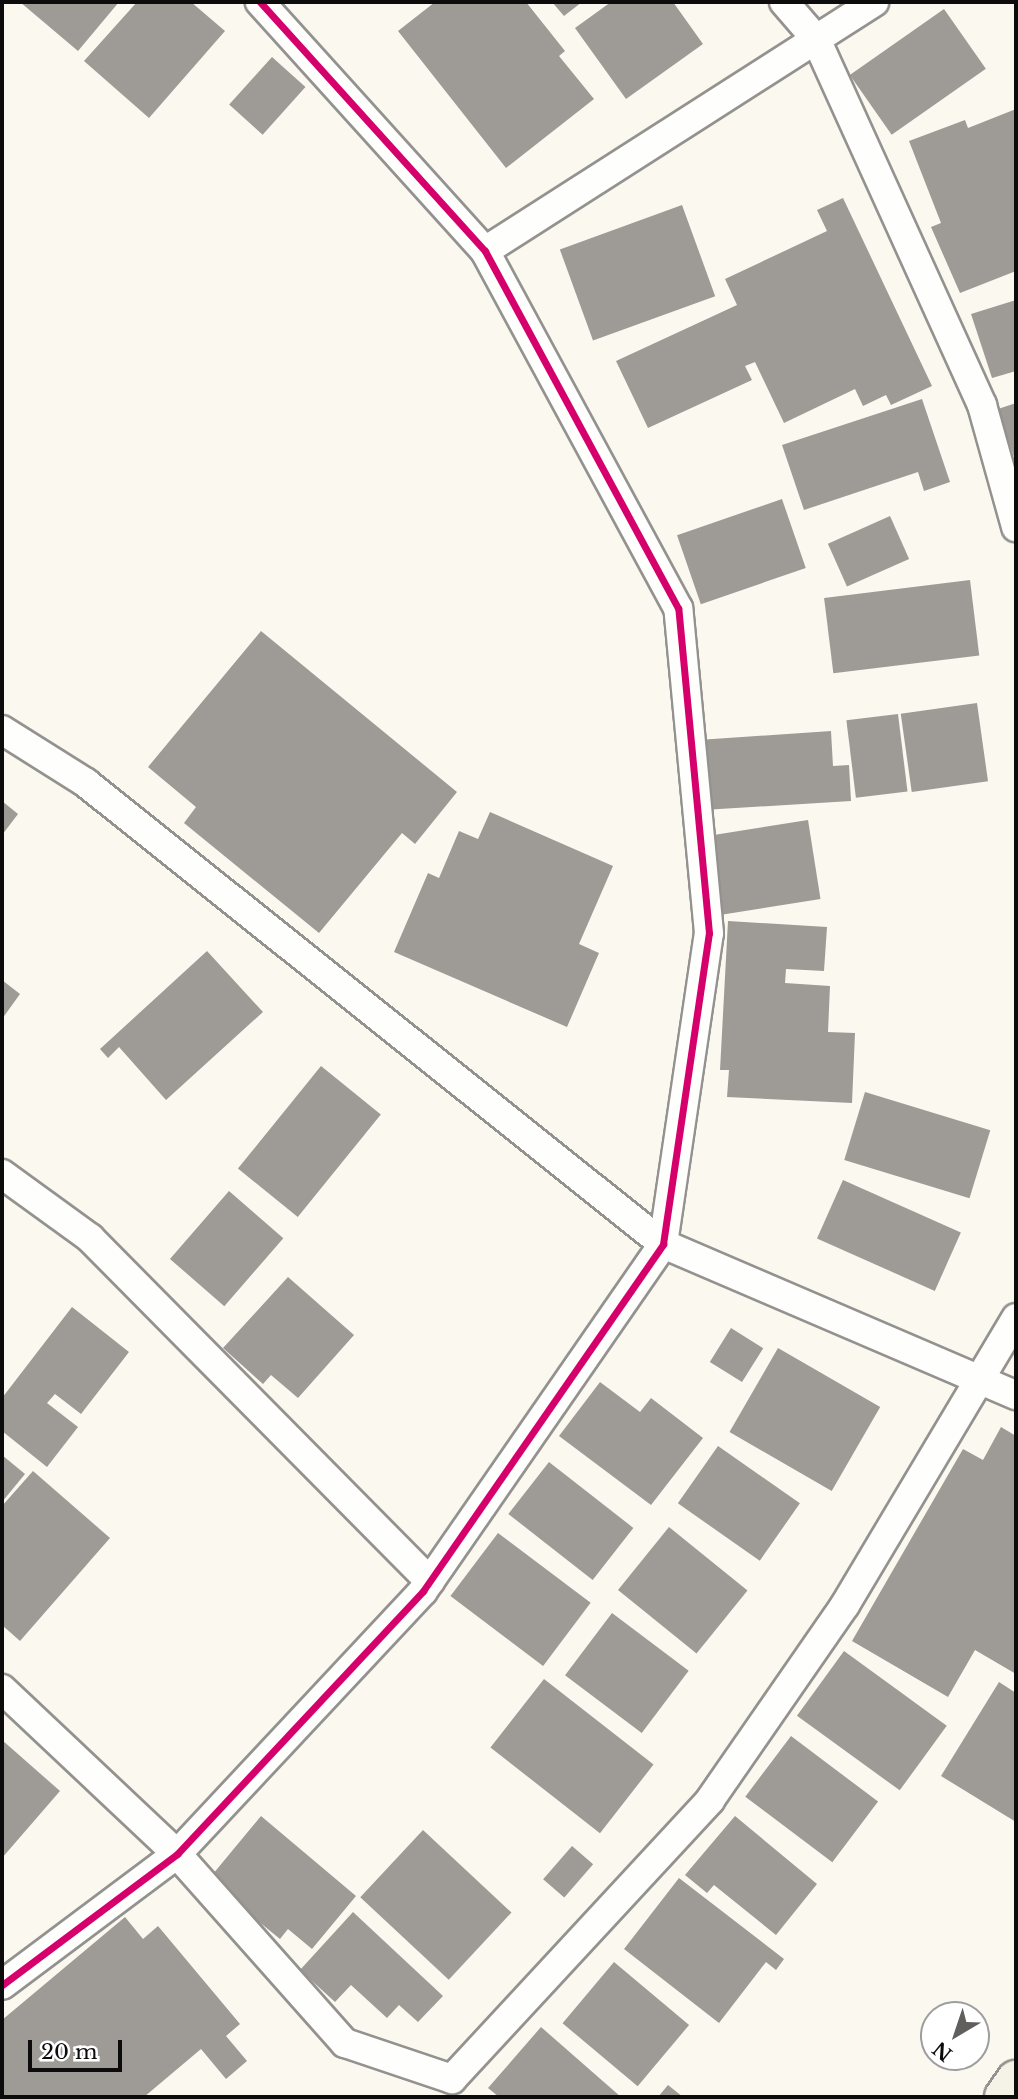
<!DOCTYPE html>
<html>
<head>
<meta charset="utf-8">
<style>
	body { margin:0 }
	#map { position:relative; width:1018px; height:2099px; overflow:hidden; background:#fbf8f0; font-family:"Libre Baskerville",serif }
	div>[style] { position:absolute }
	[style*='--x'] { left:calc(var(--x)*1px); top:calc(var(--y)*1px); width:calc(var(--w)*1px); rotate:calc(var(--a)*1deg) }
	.building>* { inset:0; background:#9e9a96; transform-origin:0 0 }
	.roads { filter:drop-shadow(2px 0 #94928f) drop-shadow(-2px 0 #94928f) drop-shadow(0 2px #94928f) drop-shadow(0 -2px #94928f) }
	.minor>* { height:28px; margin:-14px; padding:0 14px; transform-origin:14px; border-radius:14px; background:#fefefd }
	.secondary>* { height:38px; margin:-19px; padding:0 19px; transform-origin:19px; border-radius:19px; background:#f5f2e8 }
	.cycleway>* { height:7px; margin:-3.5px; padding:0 3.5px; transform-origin:3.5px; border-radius:3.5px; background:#d6006c }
	span { translate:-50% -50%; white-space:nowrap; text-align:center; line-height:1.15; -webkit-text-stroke:7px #fff; paint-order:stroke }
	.frame { position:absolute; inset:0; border:4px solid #0c0c0c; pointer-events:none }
	.north { position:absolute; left:920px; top:2001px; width:70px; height:70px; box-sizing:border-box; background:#fff; border:2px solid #9e9e9e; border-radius:50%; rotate:219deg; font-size:19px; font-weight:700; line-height:28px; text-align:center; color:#0c0c0c }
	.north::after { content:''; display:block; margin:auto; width:24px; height:32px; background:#605f5c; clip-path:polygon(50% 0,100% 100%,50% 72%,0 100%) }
	.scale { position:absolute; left:28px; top:2040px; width:94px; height:32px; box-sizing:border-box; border:4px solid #0c0c0c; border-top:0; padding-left:9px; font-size:21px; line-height:24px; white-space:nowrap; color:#0c0c0c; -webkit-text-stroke:5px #fff; paint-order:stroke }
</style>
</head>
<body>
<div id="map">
	<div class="building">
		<div style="clip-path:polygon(20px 2px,119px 2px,78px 51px)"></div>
		<div style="clip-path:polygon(137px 2px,191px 2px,225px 31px,149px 118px,84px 61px)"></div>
		<div style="clip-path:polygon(435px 2px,526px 2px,565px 51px,559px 56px,594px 99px,506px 168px,398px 31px)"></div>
		<div style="clip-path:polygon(552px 2px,582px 2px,564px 16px)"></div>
		<div style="clip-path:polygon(611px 2px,673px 2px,703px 44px,626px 99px,575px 28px)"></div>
		<div style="left:944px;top:9px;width:73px;height:115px;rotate:55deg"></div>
		<div style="left:272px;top:57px;width:45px;height:64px;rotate:42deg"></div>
		<div style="clip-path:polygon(1016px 109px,1016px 271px,960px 293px,931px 227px,941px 223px,909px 141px,965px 120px,968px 128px)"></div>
		<div style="clip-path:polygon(843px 198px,932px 386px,891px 405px,886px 395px,863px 406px,855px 389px,784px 423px,755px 362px,745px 366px,752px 380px,648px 428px,616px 361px,737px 305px,725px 279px,827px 231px,817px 210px)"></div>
		<div style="left:682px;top:205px;width:97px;height:130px;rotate:70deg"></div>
		<div style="clip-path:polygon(1016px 300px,1016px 371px,992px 378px,971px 314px)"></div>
		<div style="clip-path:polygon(922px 399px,950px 482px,924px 491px,918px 472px,804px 510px,782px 445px)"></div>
		<div style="clip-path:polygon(1016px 403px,1016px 463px,998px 409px)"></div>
		<div style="left:782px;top:499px;width:73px;height:111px;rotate:71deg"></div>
		<div style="left:890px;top:516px;width:47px;height:68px;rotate:66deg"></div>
		<div style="left:970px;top:580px;width:76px;height:147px;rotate:83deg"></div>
		<div style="clip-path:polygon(261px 631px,457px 792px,415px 844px,402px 833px,319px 933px,184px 823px,196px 807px,148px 767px)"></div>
		<div style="left:977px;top:703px;width:79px;height:77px;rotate:82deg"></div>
		<div style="left:898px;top:714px;width:78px;height:52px;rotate:83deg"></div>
		<div style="clip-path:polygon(831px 731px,833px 766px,849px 765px,851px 801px,703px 810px,698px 740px)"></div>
		<div style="clip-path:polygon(2px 801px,18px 814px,2px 835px)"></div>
		<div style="clip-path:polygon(490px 812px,613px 866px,579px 944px,599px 953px,567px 1027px,394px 952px,428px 873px,439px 878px,459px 831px,478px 839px)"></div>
		<div style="left:808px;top:820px;width:80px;height:105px;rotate:81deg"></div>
		<div style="clip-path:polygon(728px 921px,827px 927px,824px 971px,786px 969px,785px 983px,830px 986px,828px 1032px,855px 1033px,852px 1103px,727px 1097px,729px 1070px,720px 1070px)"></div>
		<div style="clip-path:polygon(207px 951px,263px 1012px,166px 1100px,119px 1047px,108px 1058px,100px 1049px)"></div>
		<div style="clip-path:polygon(2px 980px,20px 994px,2px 1019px)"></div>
		<div style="left:321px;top:1066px;width:77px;height:132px;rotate:39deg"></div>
		<div style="left:865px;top:1092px;width:131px;height:71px;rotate:17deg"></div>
		<div style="left:843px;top:1180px;width:129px;height:64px;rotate:24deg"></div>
		<div style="left:229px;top:1191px;width:72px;height:90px;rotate:41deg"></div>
		<div style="clip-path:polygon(288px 1277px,354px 1335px,298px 1398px,271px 1375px,263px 1384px,223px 1348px)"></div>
		<div style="clip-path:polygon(72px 1307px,129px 1352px,81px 1414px,55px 1394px,47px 1403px,78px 1427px,47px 1467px,2px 1431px,2px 1398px)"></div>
		<div style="left:731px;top:1328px;width:38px;height:40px;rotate:32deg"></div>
		<div style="left:778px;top:1348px;width:118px;height:97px;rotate:30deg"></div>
		<div style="clip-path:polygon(600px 1382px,640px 1412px,651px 1398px,703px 1438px,651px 1505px,559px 1436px)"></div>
		<div style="clip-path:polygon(1001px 1427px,1016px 1436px,1016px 1674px,975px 1650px,948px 1697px,852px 1641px,963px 1449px,983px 1460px)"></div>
		<div style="left:718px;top:1446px;width:100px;height:70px;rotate:35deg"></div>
		<div style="clip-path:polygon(2px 1455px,25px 1474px,2px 1502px)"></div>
		<div style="left:549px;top:1462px;width:107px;height:66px;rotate:38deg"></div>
		<div style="clip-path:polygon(33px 1471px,110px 1538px,20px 1641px,2px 1625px,2px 1506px)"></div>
		<div style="left:669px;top:1527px;width:101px;height:81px;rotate:39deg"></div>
		<div style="left:498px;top:1533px;width:116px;height:79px;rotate:37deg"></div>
		<div style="left:612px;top:1613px;width:96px;height:78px;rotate:37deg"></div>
		<div style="left:844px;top:1651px;width:127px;height:80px;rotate:36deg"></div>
		<div style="left:544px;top:1679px;width:139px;height:87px;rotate:38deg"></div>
		<div style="clip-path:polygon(999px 1682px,1016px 1693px,1016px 1822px,941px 1776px)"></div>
		<div style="left:791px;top:1736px;width:109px;height:76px;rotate:37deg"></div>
		<div style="clip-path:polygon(2px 1740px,60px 1791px,2px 1858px)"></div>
		<div style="clip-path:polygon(261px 1816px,356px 1896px,312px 1949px,288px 1929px,280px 1939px,208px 1880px)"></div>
		<div style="clip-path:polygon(735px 1816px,817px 1884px,776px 1935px,714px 1885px,707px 1893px,685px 1875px)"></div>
		<div style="left:423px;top:1830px;width:121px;height:92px;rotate:43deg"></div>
		<div style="left:572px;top:1846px;width:28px;height:44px;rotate:41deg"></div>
		<div style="clip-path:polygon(679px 1878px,784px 1959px,776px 1970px,766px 1962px,719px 2023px,624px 1949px)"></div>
		<div style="clip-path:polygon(353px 1912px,443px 1996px,418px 2022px,399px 2005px,387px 2018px,351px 1985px,335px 2002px,300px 1970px)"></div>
		<div style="clip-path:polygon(125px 1917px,143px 1939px,158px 1926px,240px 2024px,226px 2036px,247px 2061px,226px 2079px,201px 2049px,144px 2097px,2px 2097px,2px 2020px)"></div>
		<div style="left:614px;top:1962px;width:98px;height:80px;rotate:40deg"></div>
		<div style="clip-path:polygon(541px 2027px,621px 2097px,499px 2097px,488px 2088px)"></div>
		<div style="clip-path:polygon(668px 2085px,683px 2097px,658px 2097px)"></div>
	</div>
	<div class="roads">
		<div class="minor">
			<div style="--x:784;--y:2;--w:49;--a:49.1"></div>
			<div style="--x:816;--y:39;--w:402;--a:65.6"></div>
			<div style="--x:982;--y:405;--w:127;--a:74.4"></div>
			<div style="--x:485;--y:251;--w:462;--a:-32.6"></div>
			<div style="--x:2;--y:730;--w:99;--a:32.2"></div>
			<div style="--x:86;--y:783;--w:739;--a:38.62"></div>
			<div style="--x:663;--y:1244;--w:384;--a:23.2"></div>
			<div style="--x:2;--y:1174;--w:109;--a:36"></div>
			<div style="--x:90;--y:1238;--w:483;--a:45.3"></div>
			<div style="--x:2;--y:1689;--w:241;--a:43.3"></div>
			<div style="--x:177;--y:1854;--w:253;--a:48.4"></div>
			<div style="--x:345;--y:2043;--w:113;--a:18.6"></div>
			<div style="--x:452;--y:2079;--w:380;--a:-47.2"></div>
			<div style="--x:710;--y:1800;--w:237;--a:-55.3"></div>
			<div style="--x:845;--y:1605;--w:334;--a:-59.2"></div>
			<div style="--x:2;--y:1985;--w:219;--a:-36.8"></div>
			<div style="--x:177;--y:1854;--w:360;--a:-46.9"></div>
			<div style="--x:423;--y:1591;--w:422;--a:-55.3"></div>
			<div style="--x:663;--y:1244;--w:314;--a:-81.6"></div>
			<div style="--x:709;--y:933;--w:326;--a:-95.4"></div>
			<div style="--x:678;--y:608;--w:406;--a:-118.4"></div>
			<div style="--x:485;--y:251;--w:336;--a:-132.1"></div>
		</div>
		<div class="secondary">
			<div style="--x:1004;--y:2097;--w:21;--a:-55"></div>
		</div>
	</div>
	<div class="cycleway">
		<div style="--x:2;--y:1985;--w:219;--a:-36.8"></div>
		<div style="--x:177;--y:1854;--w:360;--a:-46.9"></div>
		<div style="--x:423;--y:1591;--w:422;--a:-55.3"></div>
		<div style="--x:663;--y:1244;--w:314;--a:-81.6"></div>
		<div style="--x:709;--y:933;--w:326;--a:-95.4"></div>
		<div style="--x:678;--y:608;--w:406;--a:-118.4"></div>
		<div style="--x:485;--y:251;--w:336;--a:-132.1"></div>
	</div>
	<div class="frame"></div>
	<div class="north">N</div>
	<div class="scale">20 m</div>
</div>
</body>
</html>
